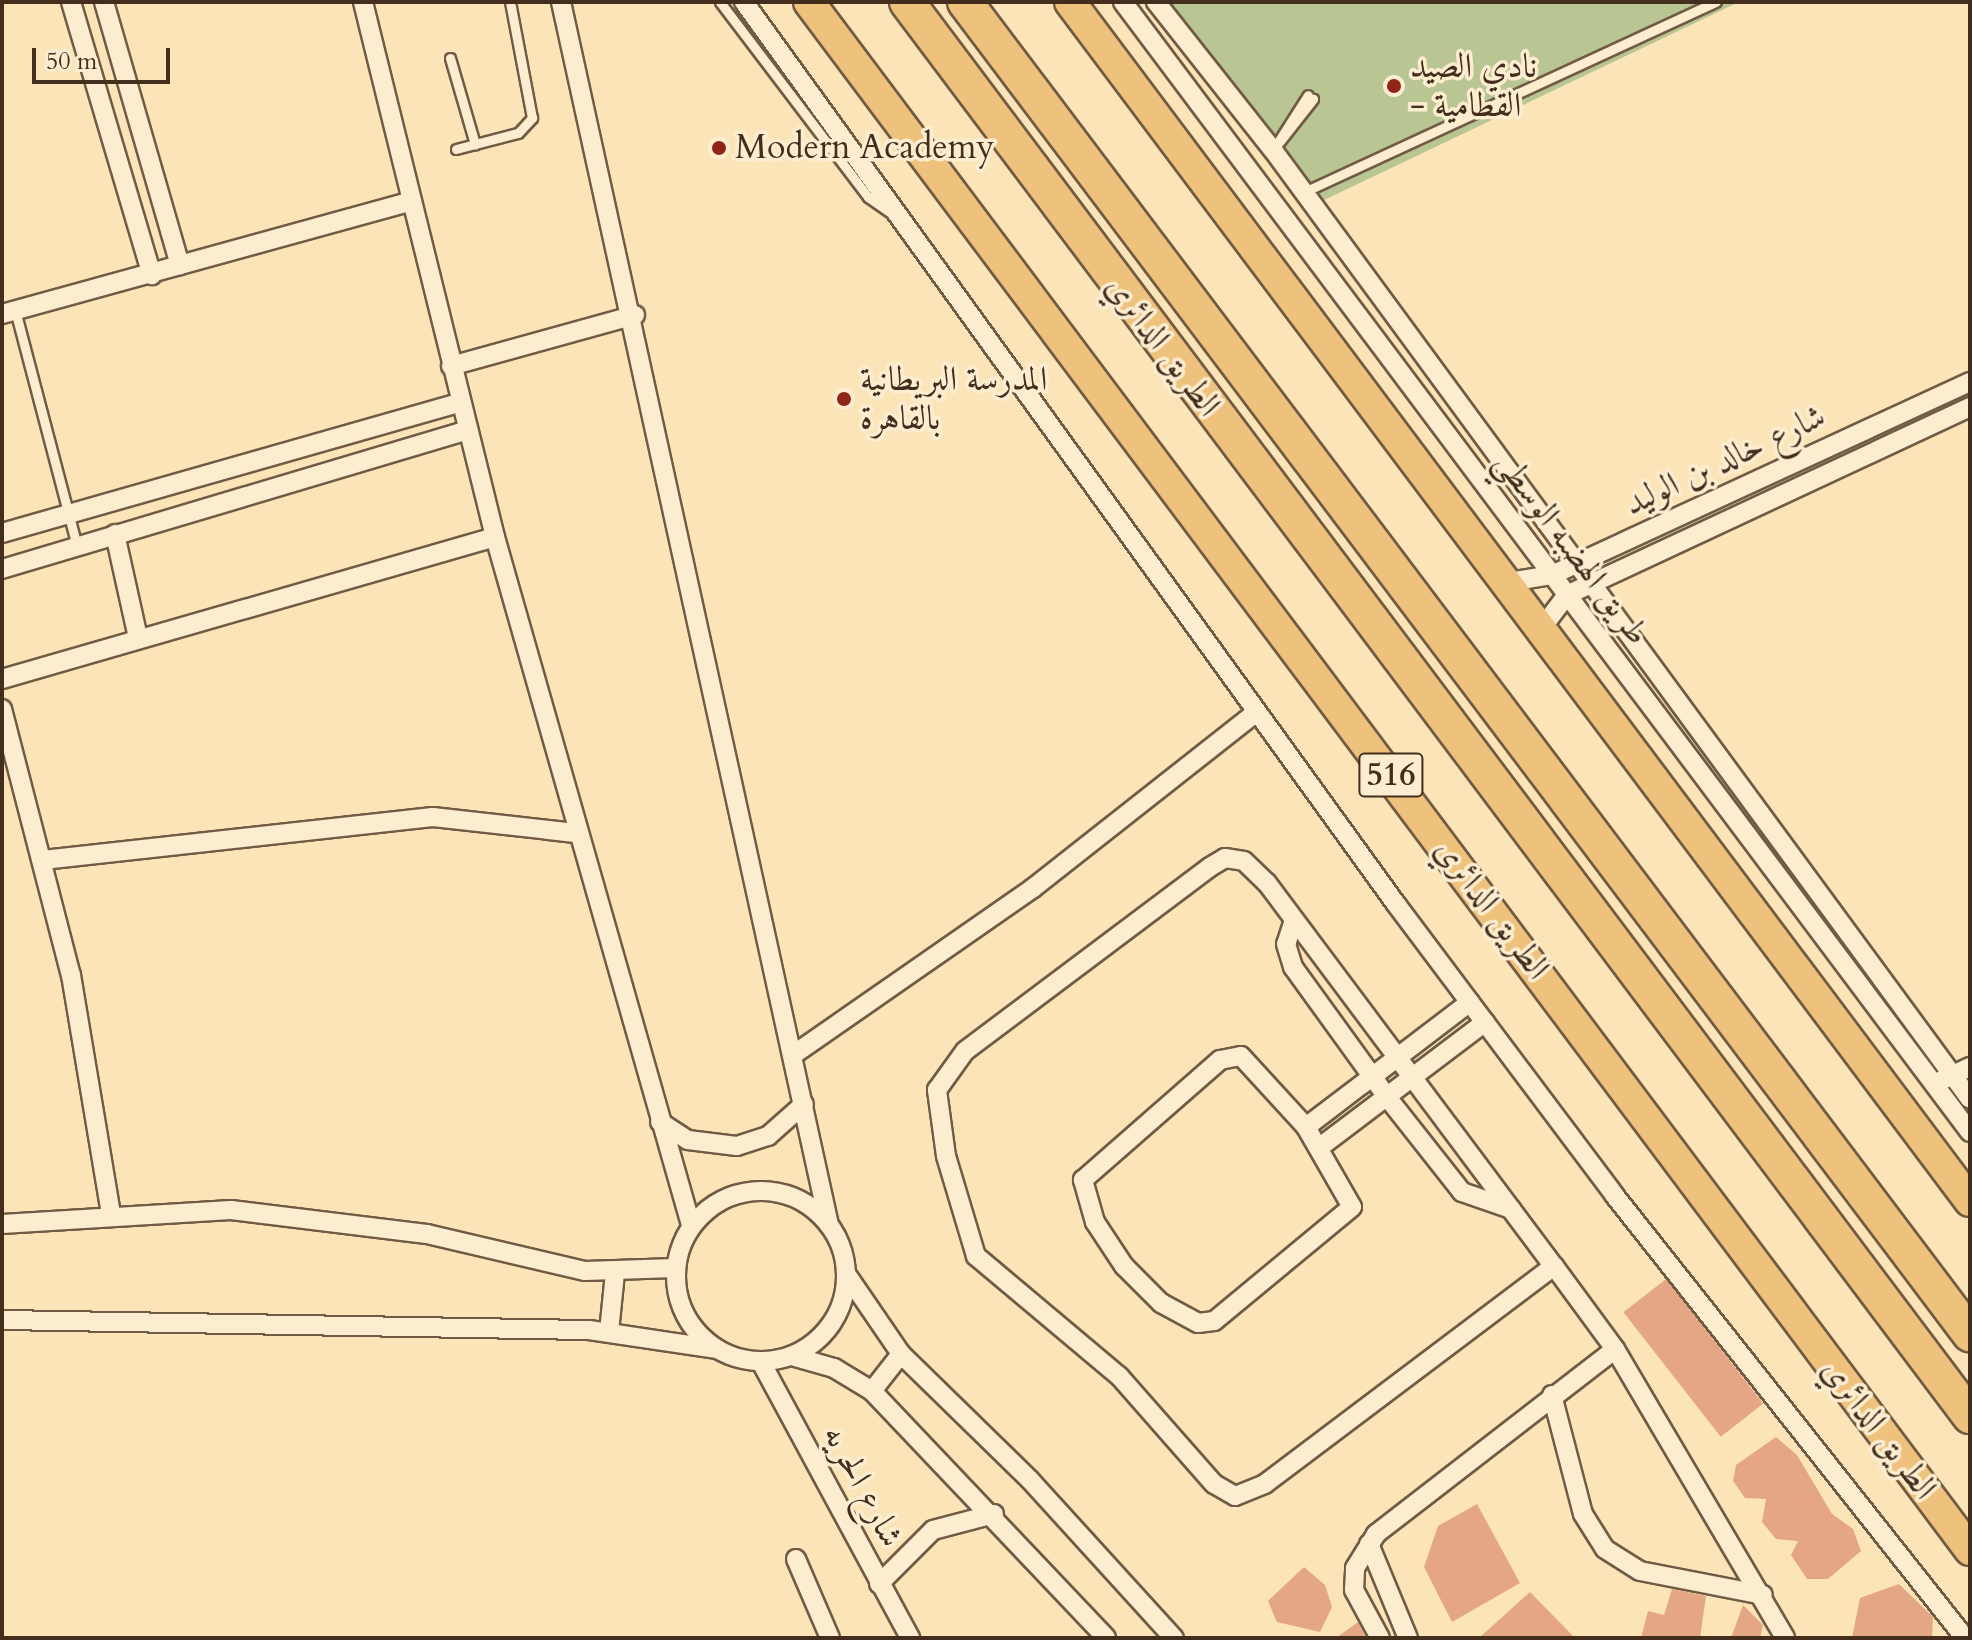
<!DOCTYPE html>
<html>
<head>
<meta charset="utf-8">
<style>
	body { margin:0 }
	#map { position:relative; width:1972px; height:1640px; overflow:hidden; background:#fbe4b8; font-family:Cardo,Amiri,serif }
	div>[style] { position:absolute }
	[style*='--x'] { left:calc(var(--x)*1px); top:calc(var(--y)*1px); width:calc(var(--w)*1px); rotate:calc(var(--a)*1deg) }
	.green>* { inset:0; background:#b9c593 }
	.building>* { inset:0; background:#e4a684; transform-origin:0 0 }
	.roads { filter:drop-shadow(2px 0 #715b44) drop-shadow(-2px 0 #715b44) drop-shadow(0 2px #715b44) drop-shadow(0 -2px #715b44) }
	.service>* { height:9px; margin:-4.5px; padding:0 4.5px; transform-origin:4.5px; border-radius:4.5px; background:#fcedd1 }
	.minor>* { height:18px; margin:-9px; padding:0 9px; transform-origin:9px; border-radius:9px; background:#fcedd1 }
	.minor>.ring { margin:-9px; padding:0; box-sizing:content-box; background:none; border:18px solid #fcedd1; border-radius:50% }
	.trunk>* { height:30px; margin:-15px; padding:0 15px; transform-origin:15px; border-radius:15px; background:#eec27c }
	.motorway>* { height:34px; margin:-17px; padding:0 17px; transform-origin:17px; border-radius:17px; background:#eec27c }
	.dots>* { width:22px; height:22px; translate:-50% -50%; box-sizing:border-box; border:4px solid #fcedd1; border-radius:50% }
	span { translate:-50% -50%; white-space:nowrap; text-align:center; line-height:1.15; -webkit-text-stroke:7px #fcedd1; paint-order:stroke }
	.shield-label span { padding:2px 6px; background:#fcedd1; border:2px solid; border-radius:6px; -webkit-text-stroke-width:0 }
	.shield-label { font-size:32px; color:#432d1d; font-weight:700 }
	.poi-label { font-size:34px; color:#432d1d }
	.left { translate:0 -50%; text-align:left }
	.street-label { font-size:34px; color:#432d1d }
	.frame { position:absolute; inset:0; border:4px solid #432d1d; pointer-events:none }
	.scale { position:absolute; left:32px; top:48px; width:138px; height:36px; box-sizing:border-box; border:4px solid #432d1d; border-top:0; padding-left:10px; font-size:24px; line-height:28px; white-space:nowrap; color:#432d1d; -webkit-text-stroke:6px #fcedd1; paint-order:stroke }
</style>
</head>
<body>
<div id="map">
	<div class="green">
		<div style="clip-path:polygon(1167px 2px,1739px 2px,1322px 201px)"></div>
	</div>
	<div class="building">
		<div style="left:1666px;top:1279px;width:158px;height:54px;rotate:52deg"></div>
		<div style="clip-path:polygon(1776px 1437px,1797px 1455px,1832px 1514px,1853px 1529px,1861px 1551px,1828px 1579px,1807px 1579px,1791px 1555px,1798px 1541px,1776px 1539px,1762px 1522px,1766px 1499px,1745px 1498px,1733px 1481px,1736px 1465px)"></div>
		<div style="clip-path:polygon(1477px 1504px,1520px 1583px,1452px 1622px,1424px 1567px,1438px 1526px)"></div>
		<div style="clip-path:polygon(1304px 1567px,1325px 1585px,1332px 1607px,1320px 1632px,1277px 1622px,1268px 1601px)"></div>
		<div style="clip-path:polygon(1899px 1584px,1933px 1617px,1932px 1638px,1852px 1638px,1860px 1598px)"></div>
		<div style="clip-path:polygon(1672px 1589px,1706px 1596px,1700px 1638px,1641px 1638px,1648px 1611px,1664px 1615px)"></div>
		<div style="clip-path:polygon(1530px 1592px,1575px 1638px,1479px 1638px)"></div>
		<div style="clip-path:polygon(1743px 1605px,1763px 1625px,1760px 1638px,1731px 1638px)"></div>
		<div style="clip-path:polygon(1358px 1622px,1366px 1638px,1336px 1638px)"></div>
	</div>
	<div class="roads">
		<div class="service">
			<div style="--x:720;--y:2;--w:245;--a:52.8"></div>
			<div style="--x:868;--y:197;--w:32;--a:35"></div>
			<div style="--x:450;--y:58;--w:90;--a:73.8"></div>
			<div style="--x:456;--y:149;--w:64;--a:-14.5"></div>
			<div style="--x:518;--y:133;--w:21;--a:-47"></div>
			<div style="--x:532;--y:118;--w:118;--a:-100.7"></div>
			<div style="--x:1273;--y:150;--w:65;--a:-57.5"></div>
			<div style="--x:1273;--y:150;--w:65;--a:-51.9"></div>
			<div style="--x:1304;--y:192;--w:454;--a:-24.8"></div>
			<div style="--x:15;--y:310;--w:244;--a:75.3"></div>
		</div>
		<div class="minor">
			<div style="--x:71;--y:2;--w:285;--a:73.5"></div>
			<div style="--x:104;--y:2;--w:274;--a:73.9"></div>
			<div style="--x:363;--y:2;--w:551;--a:76.14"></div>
			<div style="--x:495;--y:537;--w:715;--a:74.1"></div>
			<div style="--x:561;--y:2;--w:1252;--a:77.64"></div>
			<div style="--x:744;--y:2;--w:1113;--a:54.14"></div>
			<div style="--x:1396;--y:904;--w:365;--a:53.1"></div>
			<div style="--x:1615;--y:1196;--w:564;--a:51.63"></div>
			<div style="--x:1123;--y:2;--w:1412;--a:53.15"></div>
			<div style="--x:1156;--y:2;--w:189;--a:51.7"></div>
			<div style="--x:1273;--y:150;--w:1177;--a:53.7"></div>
			<div style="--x:2;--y:314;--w:425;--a:-15.4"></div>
			<div style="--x:451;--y:366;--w:191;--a:-15.5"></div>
			<div style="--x:2;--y:533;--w:477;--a:-15.9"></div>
			<div style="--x:115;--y:534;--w:107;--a:77.5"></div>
			<div style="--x:2;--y:569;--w:486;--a:-16.6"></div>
			<div style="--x:1503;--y:583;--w:50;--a:-9.3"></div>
			<div style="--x:1552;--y:575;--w:460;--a:-24.8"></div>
			<div style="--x:1538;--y:633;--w:48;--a:-52.7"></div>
			<div style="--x:1567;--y:595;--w:445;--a:-25"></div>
			<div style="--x:2;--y:679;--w:513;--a:-16.07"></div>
			<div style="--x:2;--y:709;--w:275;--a:75.5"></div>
			<div style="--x:71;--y:975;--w:241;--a:80.5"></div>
			<div style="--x:43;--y:860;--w:392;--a:-6.3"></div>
			<div style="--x:433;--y:817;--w:143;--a:6.4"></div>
			<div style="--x:1294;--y:920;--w:25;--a:108"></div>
			<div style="--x:1286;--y:944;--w:24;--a:73"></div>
			<div style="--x:1293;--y:967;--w:160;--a:54.1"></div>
			<div style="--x:1387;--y:1097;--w:121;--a:51.7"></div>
			<div style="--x:1462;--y:1192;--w:52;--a:19.1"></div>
			<div style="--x:793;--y:1055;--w:292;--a:-34.8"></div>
			<div style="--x:1033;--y:888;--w:283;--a:-38.2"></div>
			<div style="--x:1241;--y:1056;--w:96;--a:47.5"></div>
			<div style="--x:1306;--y:1127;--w:92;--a:60.1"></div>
			<div style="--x:1352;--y:1207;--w:179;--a:140.4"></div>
			<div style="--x:1214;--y:1321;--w:16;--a:173"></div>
			<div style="--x:1198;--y:1323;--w:42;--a:-151.6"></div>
			<div style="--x:1161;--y:1303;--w:52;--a:-135"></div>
			<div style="--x:1124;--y:1266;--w:53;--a:-123.4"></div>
			<div style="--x:1095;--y:1222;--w:44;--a:-105.9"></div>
			<div style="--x:1083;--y:1180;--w:182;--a:-41.2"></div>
			<div style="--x:1220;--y:1060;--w:21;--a:-11"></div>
			<div style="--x:1942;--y:1080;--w:31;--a:-25"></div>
			<div style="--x:660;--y:1122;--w:33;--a:33"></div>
			<div style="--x:688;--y:1140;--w:49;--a:7"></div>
			<div style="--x:737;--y:1146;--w:33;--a:-18"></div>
			<div style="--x:768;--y:1136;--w:48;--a:-41.6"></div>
			<div style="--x:1306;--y:1127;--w:206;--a:-37.3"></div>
			<div style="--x:1320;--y:1147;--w:207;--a:-37.1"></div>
			<div class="ring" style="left:676px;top:1191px;width:152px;height:152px"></div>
			<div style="--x:2;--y:1224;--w:229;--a:-3.5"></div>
			<div style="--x:231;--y:1210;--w:197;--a:7"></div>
			<div style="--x:427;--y:1234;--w:162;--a:13.2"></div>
			<div style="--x:585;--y:1271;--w:90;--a:-1.9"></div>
			<div style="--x:1554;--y:1266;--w:362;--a:143"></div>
			<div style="--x:1265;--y:1484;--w:32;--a:158"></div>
			<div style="--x:1235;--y:1496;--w:24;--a:-150"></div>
			<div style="--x:1214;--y:1484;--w:144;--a:-131.3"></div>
			<div style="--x:1119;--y:1376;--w:187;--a:-140"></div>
			<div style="--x:976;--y:1256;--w:104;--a:-106.7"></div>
			<div style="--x:946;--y:1156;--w:67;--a:-97.8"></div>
			<div style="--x:937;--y:1090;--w:48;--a:-54.3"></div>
			<div style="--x:965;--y:1051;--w:306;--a:-36.9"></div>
			<div style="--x:1210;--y:867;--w:17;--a:-31"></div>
			<div style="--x:1225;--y:858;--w:19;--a:9"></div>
			<div style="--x:1244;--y:861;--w:32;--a:44"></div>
			<div style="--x:1267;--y:883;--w:479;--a:53.2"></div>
			<div style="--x:1554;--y:1266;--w:103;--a:53.7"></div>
			<div style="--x:1615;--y:1349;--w:335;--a:59.5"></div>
			<div style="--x:847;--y:1275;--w:96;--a:55.6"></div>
			<div style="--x:901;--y:1354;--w:180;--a:44.3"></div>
			<div style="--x:1030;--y:1480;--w:214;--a:47.7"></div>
			<div style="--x:2;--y:1320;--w:587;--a:0.98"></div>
			<div style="--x:589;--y:1330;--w:128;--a:8.5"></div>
			<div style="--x:609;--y:1332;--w:59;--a:-84.2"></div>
			<div style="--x:792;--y:1356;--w:44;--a:15.9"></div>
			<div style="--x:834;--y:1368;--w:44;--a:31.2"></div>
			<div style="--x:872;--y:1391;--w:340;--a:46.5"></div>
			<div style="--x:761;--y:1362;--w:314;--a:61.6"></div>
			<div style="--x:872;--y:1391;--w:47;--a:-51.9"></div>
			<div style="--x:1552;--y:1395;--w:123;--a:75.4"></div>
			<div style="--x:1583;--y:1514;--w:41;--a:57.8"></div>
			<div style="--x:1605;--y:1549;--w:41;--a:32.2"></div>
			<div style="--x:1640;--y:1571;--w:125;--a:11"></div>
			<div style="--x:1369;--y:1544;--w:102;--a:67.5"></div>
			<div style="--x:796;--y:1559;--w:86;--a:66.7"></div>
			<div style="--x:879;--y:1584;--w:76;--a:-45"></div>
			<div style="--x:933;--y:1530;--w:63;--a:-14.7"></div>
			<div style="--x:1380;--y:1638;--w:55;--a:-118.4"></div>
			<div style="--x:1354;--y:1590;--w:22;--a:-87"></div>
			<div style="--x:1355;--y:1568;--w:40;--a:-58"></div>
			<div style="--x:1376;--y:1534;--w:302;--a:-37.7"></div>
		</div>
		<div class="trunk">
			<div style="--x:809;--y:2;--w:1935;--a:53.13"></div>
			<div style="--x:1070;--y:2;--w:1499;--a:53.11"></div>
		</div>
		<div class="motorway">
			<div style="--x:907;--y:2;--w:1769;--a:53.07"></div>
			<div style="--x:965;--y:2;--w:1669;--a:52.97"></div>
		</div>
	</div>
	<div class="dots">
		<div style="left:1394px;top:86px;background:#8f2418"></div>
		<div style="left:719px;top:148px;background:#8f2418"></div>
		<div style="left:844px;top:399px;background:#8f2418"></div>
	</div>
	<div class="shield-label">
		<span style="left:1391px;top:775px">516</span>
	</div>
	<div class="poi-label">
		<span class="left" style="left:1410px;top:86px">نادي الصيد<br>- القطامية</span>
		<span class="left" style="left:735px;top:148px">Modern Academy</span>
		<span class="left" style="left:860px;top:399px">المدرسة البريطانية<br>بالقاهرة</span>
	</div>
	<div class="street-label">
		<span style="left:1163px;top:346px;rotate:53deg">الطريق الدائري</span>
		<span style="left:1725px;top:460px;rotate:-25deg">شارع خالد بن الوليد</span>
		<span style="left:1572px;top:548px;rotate:53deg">طريق الهضبه الوسطي</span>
		<span style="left:1492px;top:909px;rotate:53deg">الطريق الدائري</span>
		<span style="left:1879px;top:1429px;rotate:53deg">الطريق الدائري</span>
		<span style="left:863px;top:1486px;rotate:62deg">شارع الحريه</span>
	</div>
	<div class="frame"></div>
	<div class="scale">50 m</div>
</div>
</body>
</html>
